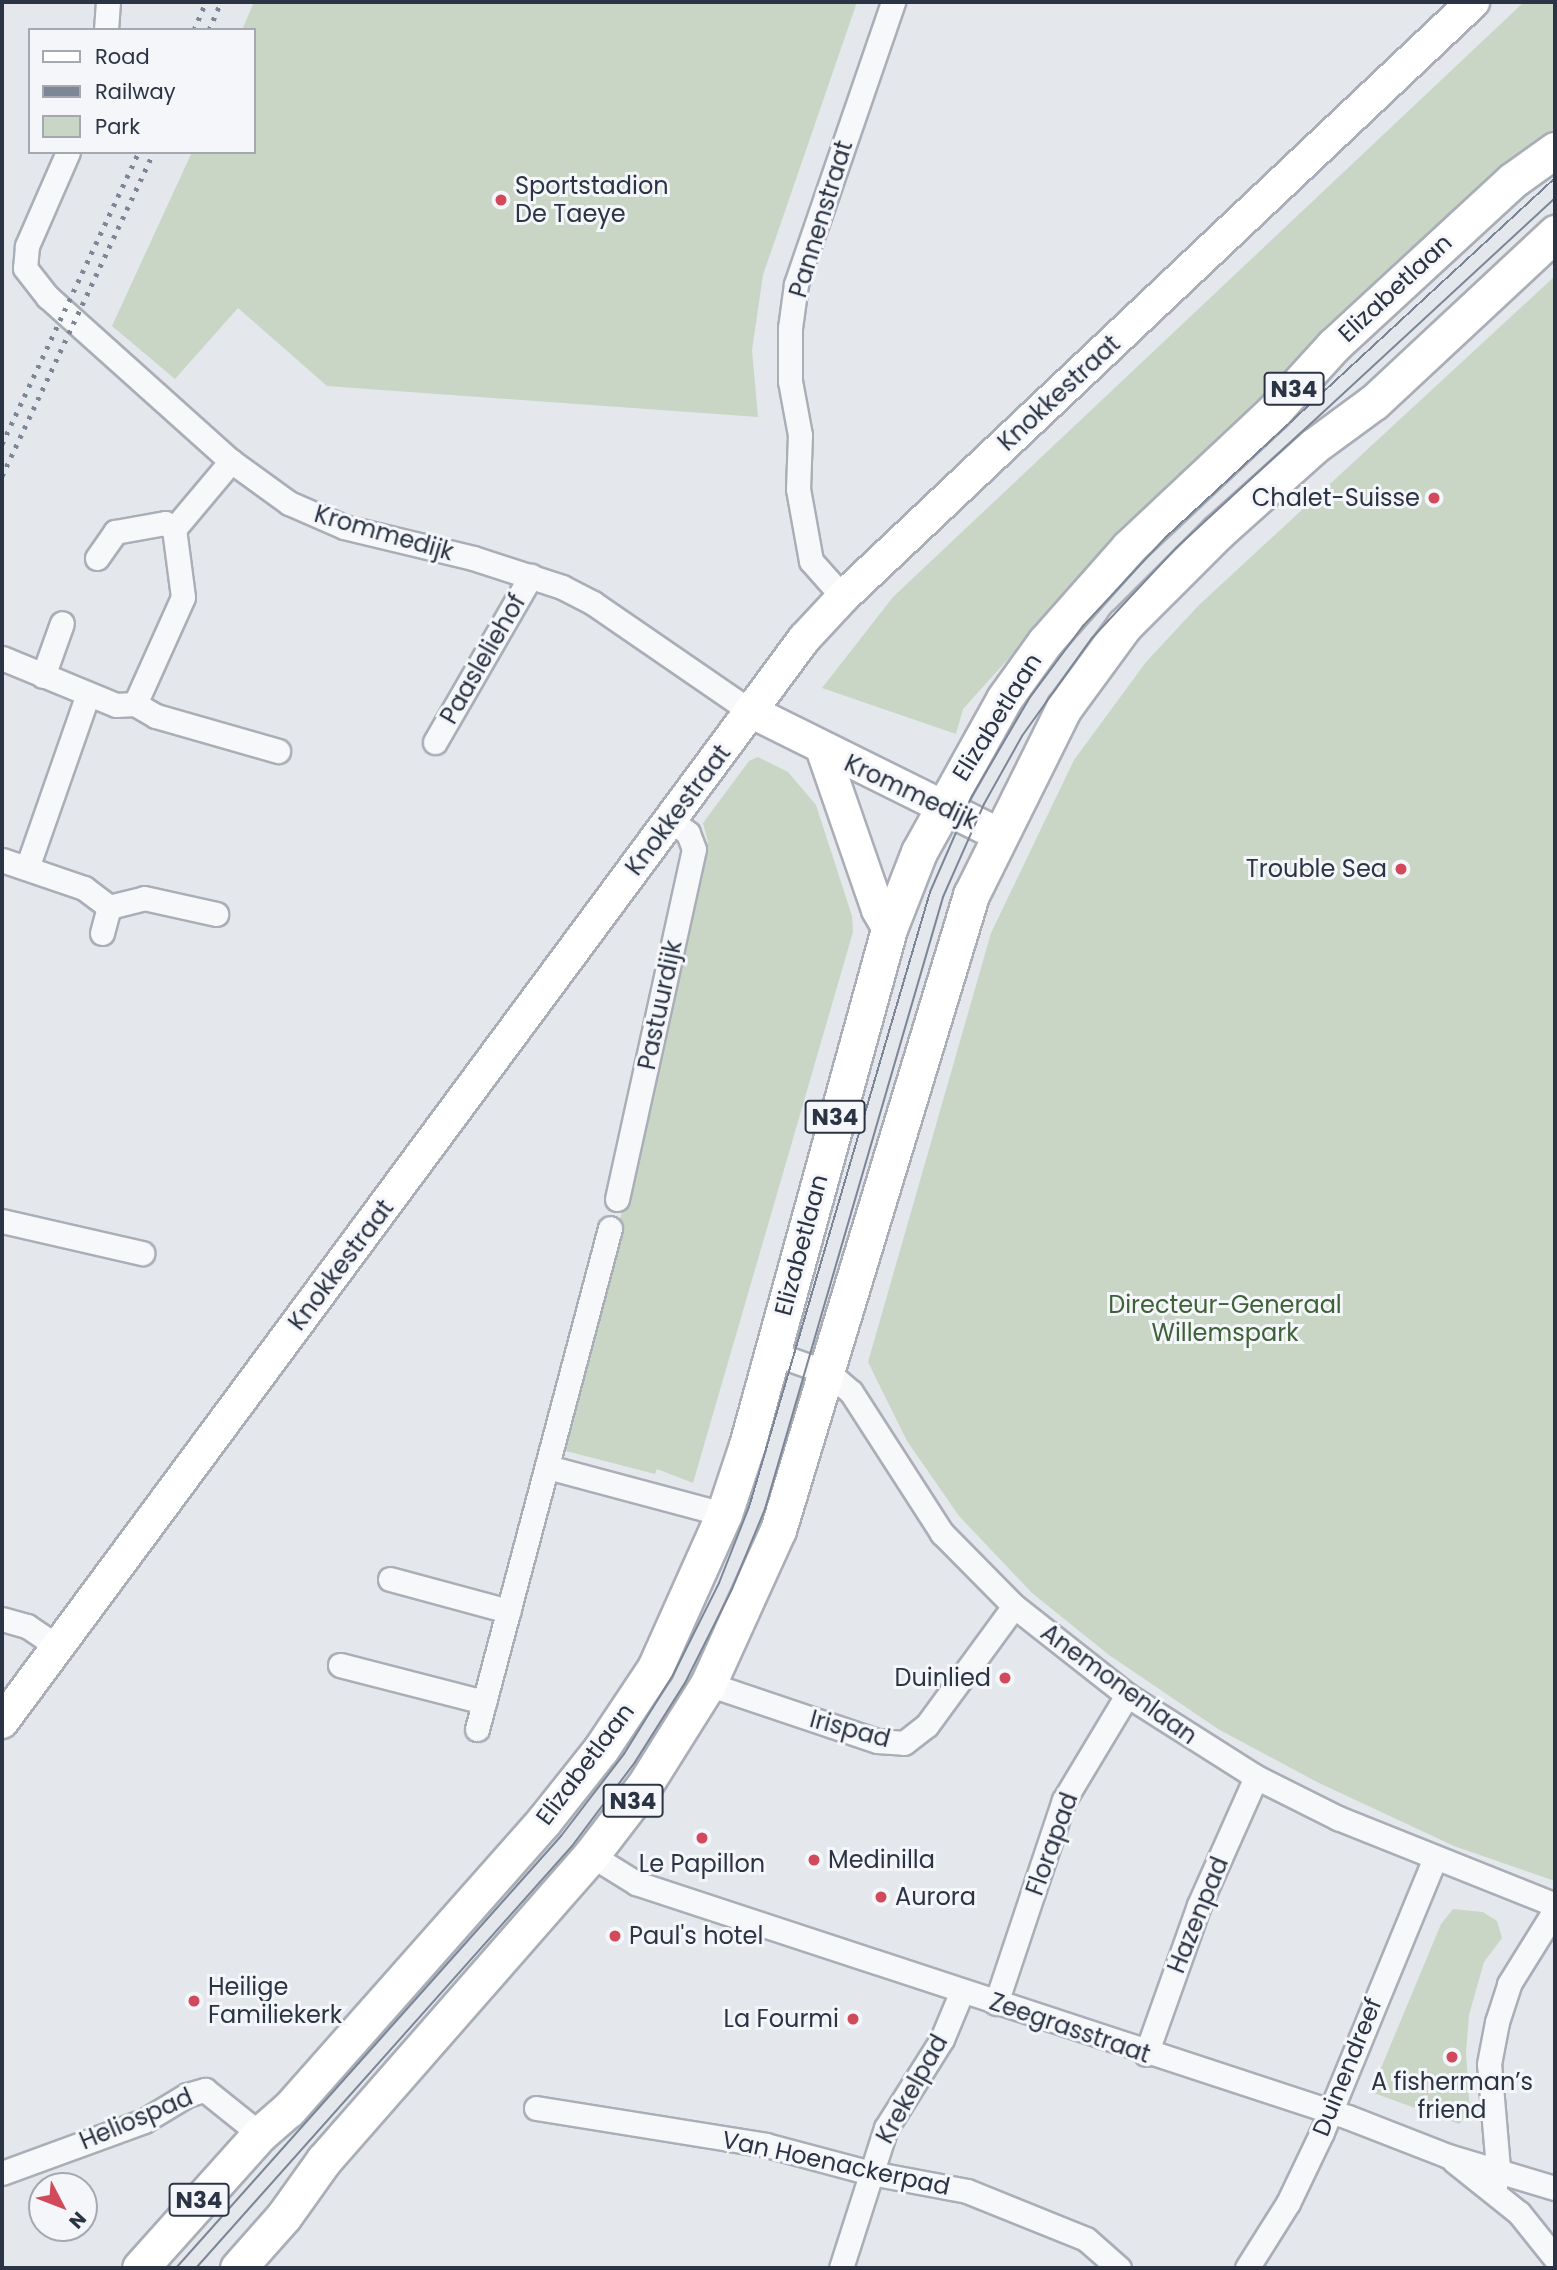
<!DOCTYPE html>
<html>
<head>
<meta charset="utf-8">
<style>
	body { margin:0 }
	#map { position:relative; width:1557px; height:2270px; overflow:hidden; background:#e4e7ec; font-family:Poppins,sans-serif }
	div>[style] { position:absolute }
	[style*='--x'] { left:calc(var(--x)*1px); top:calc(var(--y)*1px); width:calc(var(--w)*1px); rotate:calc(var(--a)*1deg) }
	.green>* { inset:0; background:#c9d6c5 }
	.roads { filter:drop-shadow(2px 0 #a9aeb7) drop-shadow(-2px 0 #a9aeb7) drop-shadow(0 2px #a9aeb7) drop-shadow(0 -2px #a9aeb7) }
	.street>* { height:23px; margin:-11.5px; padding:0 11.5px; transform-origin:11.5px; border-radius:11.5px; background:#f7f8fa }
	.secondary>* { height:32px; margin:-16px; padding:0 16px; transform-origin:16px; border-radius:16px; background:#fff }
	.primary>* { height:35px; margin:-17.5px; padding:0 17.5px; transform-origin:17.5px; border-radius:17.5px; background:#fff }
	.tram>* { height:2px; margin:-1px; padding:0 1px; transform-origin:1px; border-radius:1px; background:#7d8696 }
	.rail>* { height:5px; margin-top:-2.5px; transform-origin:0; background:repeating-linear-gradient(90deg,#7d8696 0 3.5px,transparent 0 10.5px) }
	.dots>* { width:19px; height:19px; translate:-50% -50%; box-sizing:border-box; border:4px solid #f4f6f9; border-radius:50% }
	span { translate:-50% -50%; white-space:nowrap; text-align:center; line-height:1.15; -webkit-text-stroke:6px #f4f6f9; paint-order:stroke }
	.shield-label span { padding:2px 5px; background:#f4f6f9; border:2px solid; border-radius:5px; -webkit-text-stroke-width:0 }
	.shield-label { font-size:23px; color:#2b3445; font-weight:700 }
	.poi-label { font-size:24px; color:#2b3445 }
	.left { translate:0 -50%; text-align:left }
	.right { translate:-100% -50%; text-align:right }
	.street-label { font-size:24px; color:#2b3445 }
	.park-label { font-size:24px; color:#3f6138 }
	.frame { position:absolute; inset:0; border:4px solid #2b3445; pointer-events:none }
	.legend { position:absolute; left:28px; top:28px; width:228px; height:126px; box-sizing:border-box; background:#f4f6f9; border:2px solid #a4a8b1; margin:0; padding:9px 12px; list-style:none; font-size:21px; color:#2b3445 }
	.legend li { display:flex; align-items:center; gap:14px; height:35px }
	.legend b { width:35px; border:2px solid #a4a8b1 }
	.north { position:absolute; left:28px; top:2172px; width:70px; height:70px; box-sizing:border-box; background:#f4f6f9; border:2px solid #a4a8b1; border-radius:50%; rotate:132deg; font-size:19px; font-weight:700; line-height:28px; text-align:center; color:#2b3445 }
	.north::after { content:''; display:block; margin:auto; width:24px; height:32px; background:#d1495b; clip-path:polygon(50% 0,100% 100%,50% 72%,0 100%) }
</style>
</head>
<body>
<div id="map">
	<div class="green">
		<div style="clip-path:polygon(254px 2px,857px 2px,763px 275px,752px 350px,758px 417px,327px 386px,238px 308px,175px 379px,112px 326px,192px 152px,254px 152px,254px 30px,242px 30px)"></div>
		<div style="clip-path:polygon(1524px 2px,1555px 2px,1555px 130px,1053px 609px,963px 709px,956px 734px,822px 688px,893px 597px)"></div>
		<div style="clip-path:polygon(1555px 276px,1555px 1881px,1454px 1846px,1317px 1782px,1218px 1729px,1109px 1655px,1032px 1593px,959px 1516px,907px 1441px,868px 1362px,991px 933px,1074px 760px,1146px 662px,1199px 605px)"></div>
		<div style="clip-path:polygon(758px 757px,788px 772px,816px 805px,852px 916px,853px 932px,693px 1483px,657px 1469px,655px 1474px,566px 1451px,708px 842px,703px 823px,749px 761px)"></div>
		<div style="clip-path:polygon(1453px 1909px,1483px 1912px,1497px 1921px,1502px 1938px,1484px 1962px,1469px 2015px,1466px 2052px,1470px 2113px,1459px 2124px,1371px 2092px,1441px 1924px)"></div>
	</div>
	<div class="roads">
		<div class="street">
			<div style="--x:106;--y:30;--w:28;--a:-86"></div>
			<div style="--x:68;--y:152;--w:103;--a:113.6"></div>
			<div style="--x:27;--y:246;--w:22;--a:95"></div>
			<div style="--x:25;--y:268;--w:37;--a:52"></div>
			<div style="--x:48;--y:297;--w:246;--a:41.9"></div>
			<div style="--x:231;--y:461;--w:72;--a:35.9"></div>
			<div style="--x:289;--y:503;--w:60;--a:23.6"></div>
			<div style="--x:344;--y:527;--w:133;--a:13.5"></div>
			<div style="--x:473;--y:558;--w:94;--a:18"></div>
			<div style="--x:562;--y:587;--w:35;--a:27"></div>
			<div style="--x:593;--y:603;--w:191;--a:34.5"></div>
			<div style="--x:97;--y:558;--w:32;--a:-55"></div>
			<div style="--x:115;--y:532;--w:51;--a:-10.2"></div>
			<div style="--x:165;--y:523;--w:11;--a:34"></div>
			<div style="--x:174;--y:529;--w:89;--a:-50"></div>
			<div style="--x:843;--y:597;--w:48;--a:-131.6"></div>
			<div style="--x:811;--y:561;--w:73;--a:-100.2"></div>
			<div style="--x:798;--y:489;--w:54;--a:-87.9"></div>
			<div style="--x:800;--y:435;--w:55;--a:-100.5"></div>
			<div style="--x:790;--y:381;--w:53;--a:-90"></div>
			<div style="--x:790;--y:328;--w:44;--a:-82.2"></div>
			<div style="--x:796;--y:284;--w:298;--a:-71"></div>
			<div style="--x:2;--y:658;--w:123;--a:22.4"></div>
			<div style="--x:116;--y:705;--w:19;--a:-3"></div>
			<div style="--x:135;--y:704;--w:24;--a:30"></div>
			<div style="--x:156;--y:716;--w:127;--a:16"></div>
			<div style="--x:43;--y:676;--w:56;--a:-70.3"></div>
			<div style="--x:135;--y:704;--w:117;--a:-65.8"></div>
			<div style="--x:183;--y:597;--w:69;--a:-97.5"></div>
			<div style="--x:435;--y:742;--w:192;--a:-60"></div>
			<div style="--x:2;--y:860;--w:87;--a:18.9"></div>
			<div style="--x:84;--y:888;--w:31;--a:37"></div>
			<div style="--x:109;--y:907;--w:36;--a:-14"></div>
			<div style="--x:144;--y:898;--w:74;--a:12.5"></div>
			<div style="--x:27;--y:868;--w:184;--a:-70.7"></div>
			<div style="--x:102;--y:933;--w:27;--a:-75"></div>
			<div style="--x:617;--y:1199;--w:358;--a:-77.6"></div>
			<div style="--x:694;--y:849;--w:17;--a:-111"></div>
			<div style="--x:688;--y:833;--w:22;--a:-144"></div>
			<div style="--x:2;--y:1221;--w:144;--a:12.9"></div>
			<div style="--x:772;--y:1353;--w:60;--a:19.3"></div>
			<div style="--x:829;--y:1373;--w:29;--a:41"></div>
			<div style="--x:851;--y:1392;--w:168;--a:57.2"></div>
			<div style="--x:942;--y:1533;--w:103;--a:45.4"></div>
			<div style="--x:1014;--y:1606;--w:144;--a:38.2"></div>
			<div style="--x:1127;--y:1695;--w:153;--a:32.4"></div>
			<div style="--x:1256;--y:1777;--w:92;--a:26.6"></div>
			<div style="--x:1338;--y:1818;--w:234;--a:21.8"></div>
			<div style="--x:548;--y:1467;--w:182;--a:15"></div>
			<div style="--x:390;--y:1579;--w:123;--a:15.1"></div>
			<div style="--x:2;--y:1619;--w:26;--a:16"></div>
			<div style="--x:27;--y:1626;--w:37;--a:34"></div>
			<div style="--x:340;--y:1665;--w:149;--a:14.4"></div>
			<div style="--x:708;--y:1684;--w:178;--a:18.6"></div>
			<div style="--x:877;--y:1741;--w:27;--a:4"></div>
			<div style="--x:904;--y:1743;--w:29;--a:-38"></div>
			<div style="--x:927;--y:1725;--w:147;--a:-53.8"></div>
			<div style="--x:477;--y:1729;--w:518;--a:-75.13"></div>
			<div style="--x:591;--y:1855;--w:53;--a:31.9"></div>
			<div style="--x:636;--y:1883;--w:749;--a:18.19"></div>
			<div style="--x:1348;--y:2117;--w:107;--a:21.3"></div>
			<div style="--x:1448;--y:2156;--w:112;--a:16.7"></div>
			<div style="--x:996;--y:2003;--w:214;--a:-71.5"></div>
			<div style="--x:1064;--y:1800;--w:122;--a:-59"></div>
			<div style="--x:1146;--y:2054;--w:158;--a:-70.4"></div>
			<div style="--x:1199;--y:1905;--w:140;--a:-66"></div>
			<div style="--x:536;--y:2108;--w:233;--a:9.1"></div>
			<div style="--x:766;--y:2145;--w:109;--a:14.9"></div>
			<div style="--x:871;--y:2173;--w:98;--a:10.6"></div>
			<div style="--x:967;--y:2191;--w:128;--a:22"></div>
			<div style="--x:1086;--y:2239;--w:44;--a:41.3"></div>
			<div style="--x:1454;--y:2161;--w:83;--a:38.7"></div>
			<div style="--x:1519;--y:2213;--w:58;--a:51.3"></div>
			<div style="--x:2;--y:2173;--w:151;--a:-20.1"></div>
			<div style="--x:144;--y:2121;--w:50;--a:-31.2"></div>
			<div style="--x:187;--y:2095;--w:19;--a:-16"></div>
			<div style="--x:205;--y:2090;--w:70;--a:38.7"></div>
			<div style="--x:1494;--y:2192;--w:24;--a:-81"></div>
			<div style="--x:1498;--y:2168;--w:104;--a:-94.9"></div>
			<div style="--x:1489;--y:2064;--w:43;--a:-79.2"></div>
			<div style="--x:1497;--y:2022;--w:40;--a:-72"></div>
			<div style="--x:1509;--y:1984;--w:87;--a:-58.1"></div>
			<div style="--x:841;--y:2268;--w:147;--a:-72.2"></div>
			<div style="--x:886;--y:2128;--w:105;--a:-57.8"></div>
			<div style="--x:942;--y:2039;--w:52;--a:-67.4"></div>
			<div style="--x:1247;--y:2268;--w:77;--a:-57.8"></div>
			<div style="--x:1288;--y:2203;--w:79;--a:-64.4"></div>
			<div style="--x:1322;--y:2132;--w:294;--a:-67.6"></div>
		</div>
		<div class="secondary">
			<div style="--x:750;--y:711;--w:277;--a:26.4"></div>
			<div style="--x:823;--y:751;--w:168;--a:70.9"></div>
			<div style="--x:878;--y:910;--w:22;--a:60"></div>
			<div style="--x:2;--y:1722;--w:1348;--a:-53.48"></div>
			<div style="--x:804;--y:639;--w:57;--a:-47.1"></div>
			<div style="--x:843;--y:597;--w:867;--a:-43.36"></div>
		</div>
		<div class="primary">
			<div style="--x:140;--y:2268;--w:180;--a:-48.2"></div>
			<div style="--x:260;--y:2134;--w:38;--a:-41"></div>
			<div style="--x:289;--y:2109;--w:383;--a:-48.5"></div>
			<div style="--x:543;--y:1822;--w:93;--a:-51.5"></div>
			<div style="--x:601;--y:1749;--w:97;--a:-56.3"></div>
			<div style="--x:655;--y:1668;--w:169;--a:-65.9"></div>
			<div style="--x:724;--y:1514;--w:73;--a:-71.6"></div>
			<div style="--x:747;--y:1445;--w:535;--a:-74.61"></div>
			<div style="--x:889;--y:929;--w:83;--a:-68.7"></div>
			<div style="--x:919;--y:852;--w:175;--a:-60.9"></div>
			<div style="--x:1004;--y:699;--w:70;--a:-54.3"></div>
			<div style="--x:1045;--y:642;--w:127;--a:-48.5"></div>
			<div style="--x:1129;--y:547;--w:197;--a:-43.2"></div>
			<div style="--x:1273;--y:412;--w:89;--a:-47.7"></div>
			<div style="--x:1333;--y:346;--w:245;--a:-42.7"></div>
			<div style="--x:1513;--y:180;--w:52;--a:-35.5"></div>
			<div style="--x:238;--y:2268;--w:69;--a:-48.5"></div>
			<div style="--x:284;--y:2216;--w:69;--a:-54.5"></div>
			<div style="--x:324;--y:2160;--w:405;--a:-48.8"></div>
			<div style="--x:591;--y:1855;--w:87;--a:-52.5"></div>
			<div style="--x:644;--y:1786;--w:120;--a:-57.9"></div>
			<div style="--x:708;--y:1684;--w:169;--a:-65.6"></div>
			<div style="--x:778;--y:1530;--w:664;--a:-73.09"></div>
			<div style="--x:971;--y:895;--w:209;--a:-63.6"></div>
			<div style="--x:1064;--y:708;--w:102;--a:-53.8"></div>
			<div style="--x:1124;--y:626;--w:132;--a:-45"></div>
			<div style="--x:1217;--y:533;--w:130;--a:-41.9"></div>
			<div style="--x:1314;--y:446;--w:74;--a:-36.3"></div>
			<div style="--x:1374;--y:402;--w:248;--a:-43"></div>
		</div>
	</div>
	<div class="tram">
		<div style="--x:176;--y:2268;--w:579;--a:-48.29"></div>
		<div style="--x:561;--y:1836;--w:103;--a:-52.5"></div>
		<div style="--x:624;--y:1754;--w:93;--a:-58.2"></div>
		<div style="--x:673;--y:1675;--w:103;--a:-63.4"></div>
		<div style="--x:719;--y:1583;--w:82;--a:-68.5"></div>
		<div style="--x:749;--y:1507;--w:641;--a:-73.6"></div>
		<div style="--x:930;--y:892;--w:105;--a:-66.4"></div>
		<div style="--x:972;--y:796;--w:115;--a:-59.6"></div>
		<div style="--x:1030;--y:697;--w:89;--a:-53.3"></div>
		<div style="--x:1083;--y:626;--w:120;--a:-47"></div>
		<div style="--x:1165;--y:538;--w:531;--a:-42.71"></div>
		<div style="--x:196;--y:2268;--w:565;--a:-48.3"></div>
		<div style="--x:572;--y:1846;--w:105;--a:-53.1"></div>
		<div style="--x:635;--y:1762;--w:93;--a:-57.7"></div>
		<div style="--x:685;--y:1683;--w:105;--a:-63.4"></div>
		<div style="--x:732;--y:1589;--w:87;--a:-67.6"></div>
		<div style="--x:765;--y:1509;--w:637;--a:-73.78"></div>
		<div style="--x:943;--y:897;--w:102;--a:-66.2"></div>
		<div style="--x:984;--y:804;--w:78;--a:-60.8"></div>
		<div style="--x:1022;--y:736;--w:120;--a:-54.5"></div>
		<div style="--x:1092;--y:638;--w:123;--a:-47"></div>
		<div style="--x:1176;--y:548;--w:516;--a:-42.72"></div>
	</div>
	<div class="rail">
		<div style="--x:194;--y:30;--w:30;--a:-67"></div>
		<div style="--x:209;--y:30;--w:30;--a:-67"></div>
		<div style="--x:2;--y:444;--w:323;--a:-64.9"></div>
		<div style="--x:2;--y:476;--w:358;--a:-64.9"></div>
	</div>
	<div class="dots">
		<div style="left:501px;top:200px;background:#d1495b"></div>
		<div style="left:1434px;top:498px;background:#d1495b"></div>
		<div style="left:1401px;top:869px;background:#d1495b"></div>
		<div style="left:1005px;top:1678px;background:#d1495b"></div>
		<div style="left:702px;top:1838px;background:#d1495b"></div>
		<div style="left:814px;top:1860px;background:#d1495b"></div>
		<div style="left:881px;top:1897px;background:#d1495b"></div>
		<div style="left:615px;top:1936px;background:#d1495b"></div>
		<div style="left:194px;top:2001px;background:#d1495b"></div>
		<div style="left:853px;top:2019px;background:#d1495b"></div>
		<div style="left:1452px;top:2057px;background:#d1495b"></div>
	</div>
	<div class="shield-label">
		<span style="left:1294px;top:389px">N34</span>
		<span style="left:835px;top:1117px">N34</span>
		<span style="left:633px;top:1801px">N34</span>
		<span style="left:199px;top:2200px">N34</span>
	</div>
	<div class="poi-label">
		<span class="left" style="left:515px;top:200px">Sportstadion<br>De Taeye</span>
		<span class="right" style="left:1420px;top:498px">Chalet-Suisse</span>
		<span class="right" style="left:1387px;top:869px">Trouble Sea</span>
		<span class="right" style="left:991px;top:1678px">Duinlied</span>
		<span class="left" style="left:828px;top:1860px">Medinilla</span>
		<span style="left:702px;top:1864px">Le Papillon</span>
		<span class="left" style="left:895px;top:1897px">Aurora</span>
		<span class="left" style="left:629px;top:1936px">Paul's hotel</span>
		<span class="left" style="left:208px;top:2001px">Heilige<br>Familiekerk</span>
		<span class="right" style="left:839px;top:2019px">La Fourmi</span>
		<span style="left:1452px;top:2096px">A fisherman’s<br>friend</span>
	</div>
	<div class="street-label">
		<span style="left:821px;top:219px;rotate:-73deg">Pannenstraat</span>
		<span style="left:1395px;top:288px;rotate:-43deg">Elizabetlaan</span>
		<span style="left:1059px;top:393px;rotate:-43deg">Knokkestraat</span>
		<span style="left:384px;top:533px;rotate:16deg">Krommedijk</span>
		<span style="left:483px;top:659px;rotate:-60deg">Paasleliehof</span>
		<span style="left:997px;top:717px;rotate:-58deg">Elizabetlaan</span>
		<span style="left:911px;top:792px;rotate:25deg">Krommedijk</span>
		<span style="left:678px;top:810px;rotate:-53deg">Knokkestraat</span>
		<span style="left:660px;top:1005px;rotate:-78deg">Pastuurdijk</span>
		<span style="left:801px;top:1245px;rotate:-75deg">Elizabetlaan</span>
		<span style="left:341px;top:1265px;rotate:-53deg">Knokkestraat</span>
		<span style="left:1119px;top:1684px;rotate:36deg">Anemonenlaan</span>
		<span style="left:850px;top:1729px;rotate:15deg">Irispad</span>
		<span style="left:585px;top:1764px;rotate:-53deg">Elizabetlaan</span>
		<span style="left:1052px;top:1844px;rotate:-70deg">Florapad</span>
		<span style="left:1198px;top:1915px;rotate:-68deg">Hazenpad</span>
		<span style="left:1070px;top:2028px;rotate:19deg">Zeegrasstraat</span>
		<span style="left:1347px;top:2067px;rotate:-68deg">Duinendreef</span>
		<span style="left:912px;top:2089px;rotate:-61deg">Krekelpad</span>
		<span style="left:136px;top:2119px;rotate:-23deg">Heliospad</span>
		<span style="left:836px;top:2163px;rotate:12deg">Van Hoenackerpad</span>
	</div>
	<div class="park-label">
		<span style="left:1225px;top:1319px">Directeur-Generaal<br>Willemspark</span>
	</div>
	<div class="frame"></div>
	<ul class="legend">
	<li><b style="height:9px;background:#fff"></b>Road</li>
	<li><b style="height:9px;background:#7d8696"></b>Railway</li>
	<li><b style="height:19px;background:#c9d6c5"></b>Park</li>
	</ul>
	<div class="north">N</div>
</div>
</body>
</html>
